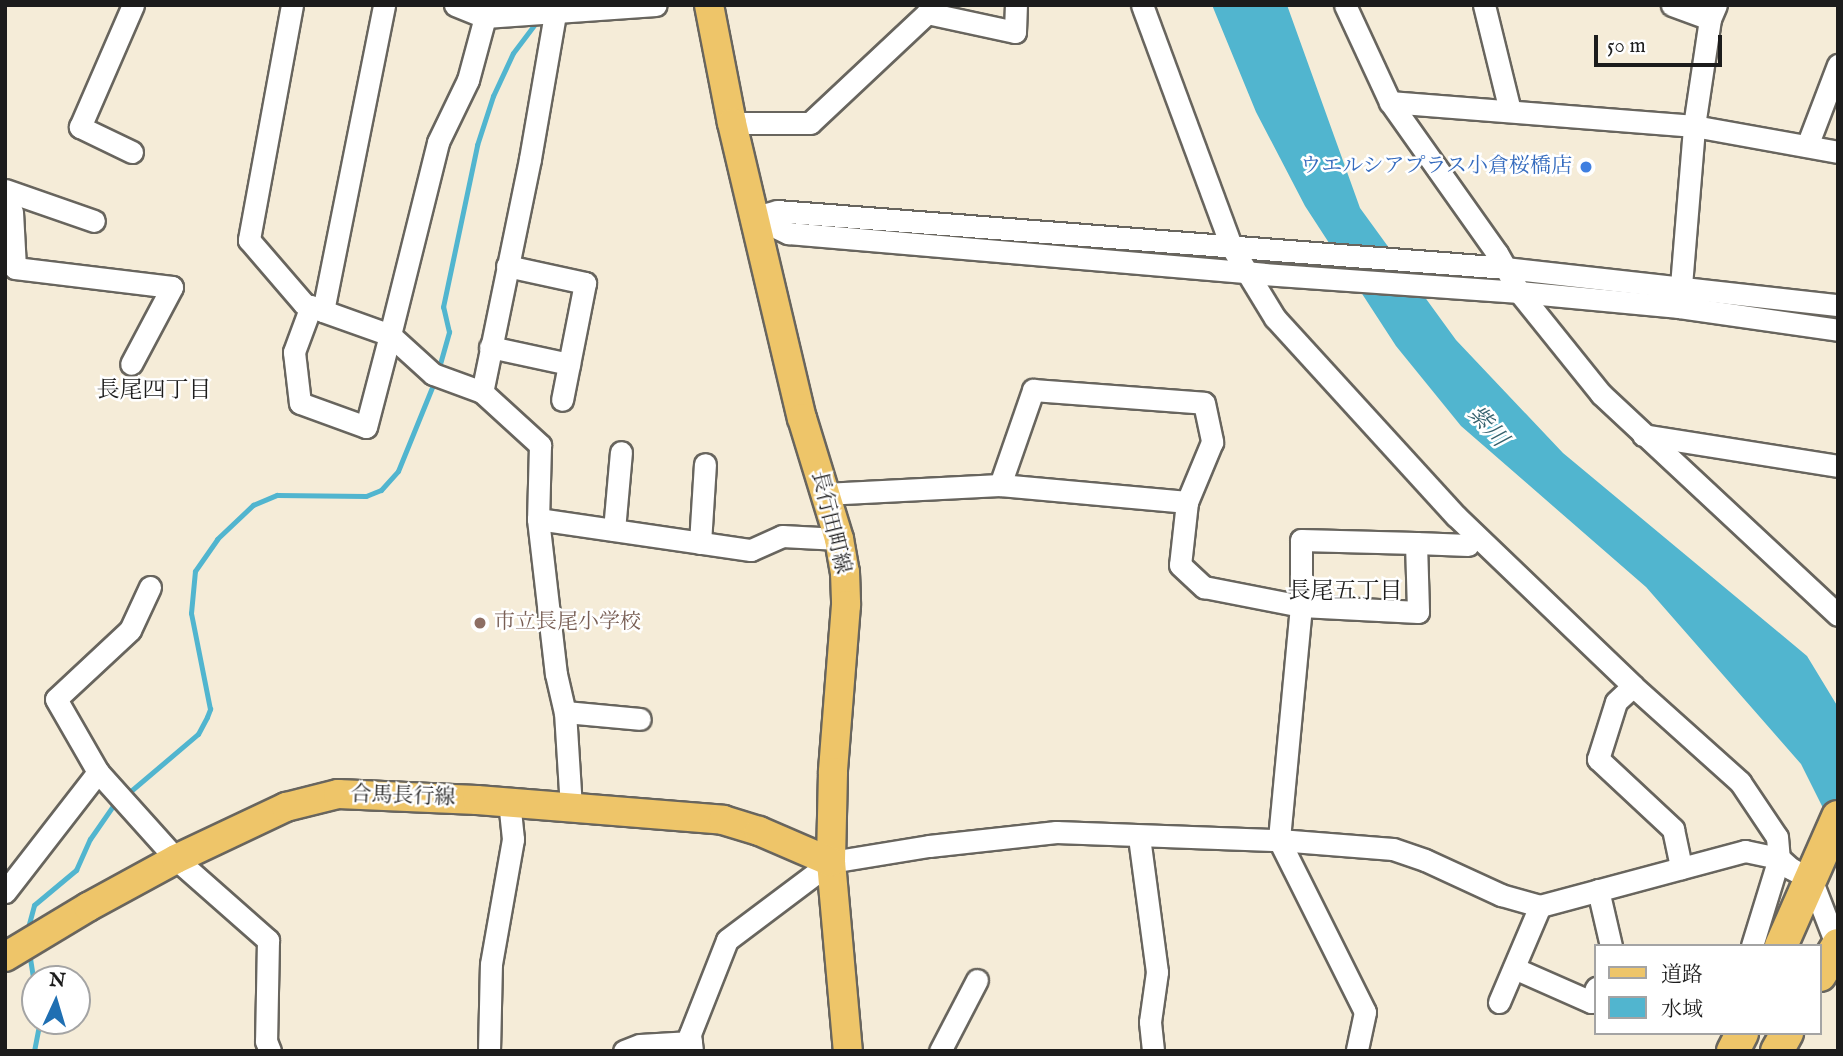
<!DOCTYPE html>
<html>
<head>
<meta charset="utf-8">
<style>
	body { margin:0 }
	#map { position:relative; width:1843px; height:1056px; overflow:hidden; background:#f5ecd8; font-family:"IM FELL English","Noto Serif JP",serif }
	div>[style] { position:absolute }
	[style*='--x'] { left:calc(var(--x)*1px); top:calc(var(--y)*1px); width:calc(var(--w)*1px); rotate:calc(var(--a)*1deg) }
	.water>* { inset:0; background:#51b5cf }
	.stream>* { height:5px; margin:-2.5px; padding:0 2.5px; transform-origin:2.5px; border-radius:2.5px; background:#51b5cf }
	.roads { filter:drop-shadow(2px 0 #68655e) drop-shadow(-2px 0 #68655e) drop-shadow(0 2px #68655e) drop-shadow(0 -2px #68655e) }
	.minor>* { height:21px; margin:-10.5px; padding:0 10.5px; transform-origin:10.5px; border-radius:10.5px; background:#fff }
	.major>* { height:28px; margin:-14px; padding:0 14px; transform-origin:14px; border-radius:14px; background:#eec569 }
	.highway>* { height:32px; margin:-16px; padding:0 16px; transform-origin:16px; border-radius:16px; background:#eec569 }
	.dots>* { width:19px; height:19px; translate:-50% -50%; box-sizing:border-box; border:4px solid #fff; border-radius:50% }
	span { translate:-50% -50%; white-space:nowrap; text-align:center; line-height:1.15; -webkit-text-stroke:5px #fff; paint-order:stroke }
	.shop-label { font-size:21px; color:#366cbe }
	.right { translate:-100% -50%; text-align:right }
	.street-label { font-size:21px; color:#1c1c1c }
	.education-label { font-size:21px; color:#785e54 }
	.left { translate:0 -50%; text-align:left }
	.neighbourhood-label { font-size:23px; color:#1c1c1c }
	.water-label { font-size:23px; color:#34616d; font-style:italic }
	.frame { position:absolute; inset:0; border:7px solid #1c1c1c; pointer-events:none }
	.legend { position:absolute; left:1594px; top:944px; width:228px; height:91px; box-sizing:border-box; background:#fff; border:2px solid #a4a4a4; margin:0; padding:9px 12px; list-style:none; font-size:21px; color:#1c1c1c }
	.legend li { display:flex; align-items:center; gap:14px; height:35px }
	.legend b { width:35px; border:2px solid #a4a4a4 }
	.north { position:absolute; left:21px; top:965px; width:70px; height:70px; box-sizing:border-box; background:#fff; border:2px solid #a4a4a4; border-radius:50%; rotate:4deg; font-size:19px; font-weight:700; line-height:28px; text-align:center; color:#1c1c1c }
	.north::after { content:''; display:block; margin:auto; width:24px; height:32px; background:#1f6fb2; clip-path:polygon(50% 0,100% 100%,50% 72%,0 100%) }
	.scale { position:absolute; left:1594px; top:35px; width:128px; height:32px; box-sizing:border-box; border:4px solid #1c1c1c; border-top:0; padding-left:9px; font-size:21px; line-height:24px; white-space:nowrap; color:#1c1c1c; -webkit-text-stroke:5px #fff; paint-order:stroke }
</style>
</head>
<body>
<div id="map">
	<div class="water">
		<div style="clip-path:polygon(1212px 5px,1287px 5px,1360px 208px,1456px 340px,1563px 453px,1807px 656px,1838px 707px,1838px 838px,1801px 764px,1646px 587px,1461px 426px,1396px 346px,1305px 206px,1256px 112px)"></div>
	</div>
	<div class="stream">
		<div style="--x:438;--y:371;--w:41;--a:-74.2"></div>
		<div style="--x:449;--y:332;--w:26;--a:-103"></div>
		<div style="--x:443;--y:307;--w:166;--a:-78.1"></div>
		<div style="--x:477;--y:145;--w:52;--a:-71.9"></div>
		<div style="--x:493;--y:96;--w:47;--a:-65.1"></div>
		<div style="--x:513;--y:53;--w:41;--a:-52.9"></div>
		<div style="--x:126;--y:795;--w:94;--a:-40.3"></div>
		<div style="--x:198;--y:734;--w:19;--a:-62"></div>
		<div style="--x:207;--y:717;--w:9;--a:-69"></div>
		<div style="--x:210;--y:709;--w:98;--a:-101.2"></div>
		<div style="--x:191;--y:613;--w:42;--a:-84.6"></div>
		<div style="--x:195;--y:571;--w:39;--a:-55"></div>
		<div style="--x:217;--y:539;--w:50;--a:-43.4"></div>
		<div style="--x:253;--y:505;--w:26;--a:-23"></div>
		<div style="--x:277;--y:495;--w:89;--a:0.6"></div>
		<div style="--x:366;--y:496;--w:16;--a:-22"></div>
		<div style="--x:381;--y:490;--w:25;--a:-48"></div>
		<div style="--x:398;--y:471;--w:98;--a:-67.9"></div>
		<div style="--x:26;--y:935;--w:31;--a:-75"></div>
		<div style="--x:34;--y:905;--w:55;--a:-39.8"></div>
		<div style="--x:76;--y:870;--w:34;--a:-66"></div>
		<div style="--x:90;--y:839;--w:47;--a:-55.3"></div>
		<div style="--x:29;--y:952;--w:38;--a:81"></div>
		<div style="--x:34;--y:1051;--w:31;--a:-79"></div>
	</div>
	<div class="roads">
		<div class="minor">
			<div style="--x:292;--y:5;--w:239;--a:100.4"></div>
			<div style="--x:249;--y:240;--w:84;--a:49.3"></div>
			<div style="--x:304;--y:304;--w:20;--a:20"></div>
			<div style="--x:323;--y:311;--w:312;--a:-78.7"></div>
			<div style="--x:455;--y:5;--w:32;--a:22"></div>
			<div style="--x:485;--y:17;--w:171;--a:-4"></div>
			<div style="--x:1142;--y:5;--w:257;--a:69.7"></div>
			<div style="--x:1231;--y:246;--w:84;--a:58.6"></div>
			<div style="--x:1275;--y:318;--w:268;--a:47.6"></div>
			<div style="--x:1456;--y:516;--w:245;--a:43.8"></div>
			<div style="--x:1633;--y:686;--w:23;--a:137"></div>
			<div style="--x:1616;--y:702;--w:60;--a:107.5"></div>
			<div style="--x:1598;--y:759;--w:103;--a:43"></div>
			<div style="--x:1673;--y:829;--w:40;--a:78"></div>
			<div style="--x:1345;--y:5;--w:107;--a:65.1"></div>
			<div style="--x:1390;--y:102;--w:185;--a:54.7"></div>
			<div style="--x:1497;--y:253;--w:45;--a:60.6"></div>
			<div style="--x:1519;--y:292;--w:131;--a:51.2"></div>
			<div style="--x:1601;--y:394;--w:324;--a:43"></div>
			<div style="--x:1484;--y:5;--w:109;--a:76.2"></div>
			<div style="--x:1672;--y:5;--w:40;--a:20.2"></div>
			<div style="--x:555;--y:14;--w:147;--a:99.8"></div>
			<div style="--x:530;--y:159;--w:238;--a:101.6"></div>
			<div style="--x:482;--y:392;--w:79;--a:42.4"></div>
			<div style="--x:540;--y:445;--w:74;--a:91.5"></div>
			<div style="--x:538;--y:519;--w:156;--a:83.4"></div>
			<div style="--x:556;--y:674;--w:39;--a:77"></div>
			<div style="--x:565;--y:712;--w:96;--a:86.4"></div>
			<div style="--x:1390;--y:102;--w:305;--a:4.5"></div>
			<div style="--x:1694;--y:126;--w:146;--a:10.2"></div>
			<div style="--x:732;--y:123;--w:78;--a:0"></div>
			<div style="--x:810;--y:123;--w:161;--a:-43.2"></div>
			<div style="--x:927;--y:13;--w:90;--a:12.2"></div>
			<div style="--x:1015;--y:32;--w:27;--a:-88"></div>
			<div style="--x:1807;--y:146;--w:87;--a:-69.1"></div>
			<div style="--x:132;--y:152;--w:58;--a:-154.3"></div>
			<div style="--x:80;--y:127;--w:133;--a:-66.5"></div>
			<div style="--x:5;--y:190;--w:94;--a:19.2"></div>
			<div style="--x:5;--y:203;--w:11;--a:52"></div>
			<div style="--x:12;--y:212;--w:56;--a:86.9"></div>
			<div style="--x:15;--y:268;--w:158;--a:6.9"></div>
			<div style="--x:172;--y:287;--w:87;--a:118"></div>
			<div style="--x:755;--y:217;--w:37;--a:26"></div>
			<div style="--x:788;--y:233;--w:477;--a:4.9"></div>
			<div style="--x:1263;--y:274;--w:257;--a:4"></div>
			<div style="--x:1519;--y:292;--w:161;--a:5.4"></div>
			<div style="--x:1679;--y:307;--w:161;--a:8.2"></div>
			<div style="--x:755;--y:217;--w:23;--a:-15"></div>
			<div style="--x:777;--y:211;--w:731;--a:4.47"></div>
			<div style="--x:1506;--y:268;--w:334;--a:6.4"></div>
			<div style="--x:507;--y:266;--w:80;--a:12.3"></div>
			<div style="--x:585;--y:283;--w:119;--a:101.1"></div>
			<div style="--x:1680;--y:298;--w:173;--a:-85.3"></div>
			<div style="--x:1694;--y:126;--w:108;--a:-81.5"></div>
			<div style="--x:1710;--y:19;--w:15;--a:-67"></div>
			<div style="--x:311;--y:306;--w:49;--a:110.3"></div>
			<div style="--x:294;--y:352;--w:51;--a:83.3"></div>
			<div style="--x:300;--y:403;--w:70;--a:20"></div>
			<div style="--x:366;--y:427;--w:95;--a:-75.4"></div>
			<div style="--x:390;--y:335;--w:58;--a:42.2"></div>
			<div style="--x:433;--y:374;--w:52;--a:20.2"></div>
			<div style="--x:323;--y:311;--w:71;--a:19.7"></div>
			<div style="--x:390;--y:335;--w:199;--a:-76"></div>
			<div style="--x:438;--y:142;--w:69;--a:-64.2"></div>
			<div style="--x:468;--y:80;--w:65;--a:-74.9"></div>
			<div style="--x:490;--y:347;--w:81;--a:12.1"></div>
			<div style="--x:1643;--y:435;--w:197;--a:9"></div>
			<div style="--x:1000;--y:485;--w:101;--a:-70.8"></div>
			<div style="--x:1033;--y:390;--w:171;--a:4.3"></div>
			<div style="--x:1204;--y:403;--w:40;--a:78"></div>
			<div style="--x:1212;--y:442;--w:65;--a:112.6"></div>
			<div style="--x:824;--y:494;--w:176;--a:-2.9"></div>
			<div style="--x:1000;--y:485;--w:188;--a:5.2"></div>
			<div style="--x:1187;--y:502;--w:63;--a:96.3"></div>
			<div style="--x:1180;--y:565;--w:33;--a:43"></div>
			<div style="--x:1204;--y:587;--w:99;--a:11.1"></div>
			<div style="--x:1301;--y:606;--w:235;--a:95.4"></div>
			<div style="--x:1279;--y:840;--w:192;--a:63.4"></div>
			<div style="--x:1365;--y:1012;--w:40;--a:102"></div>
			<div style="--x:538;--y:519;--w:215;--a:8.3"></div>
			<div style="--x:751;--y:550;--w:34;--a:-24"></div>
			<div style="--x:782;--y:536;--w:57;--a:3"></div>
			<div style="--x:614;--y:530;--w:78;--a:-84.9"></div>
			<div style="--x:700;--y:543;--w:79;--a:-86.4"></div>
			<div style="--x:1416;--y:543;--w:69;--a:88.3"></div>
			<div style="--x:1418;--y:612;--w:117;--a:-177.1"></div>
			<div style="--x:1301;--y:606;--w:66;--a:-90"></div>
			<div style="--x:1301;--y:540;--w:115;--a:1.5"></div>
			<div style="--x:1416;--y:543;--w:52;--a:2.2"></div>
			<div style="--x:150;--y:587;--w:47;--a:114.9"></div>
			<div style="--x:130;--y:630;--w:101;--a:137"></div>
			<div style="--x:56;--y:699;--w:84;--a:60.1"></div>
			<div style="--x:98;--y:772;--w:117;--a:48.1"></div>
			<div style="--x:176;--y:859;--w:123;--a:41.4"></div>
			<div style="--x:268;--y:940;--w:101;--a:91.1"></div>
			<div style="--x:266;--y:1041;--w:11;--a:68"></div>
			<div style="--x:1633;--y:686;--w:144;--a:41.9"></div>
			<div style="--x:1740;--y:782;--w:66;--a:56.1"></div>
			<div style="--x:1777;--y:837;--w:21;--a:85"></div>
			<div style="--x:1779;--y:858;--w:92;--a:107.1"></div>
			<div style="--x:565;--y:712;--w:75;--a:5.3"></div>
			<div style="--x:1139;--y:837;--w:136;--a:82.4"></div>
			<div style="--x:1157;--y:972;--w:50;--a:98"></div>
			<div style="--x:1150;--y:1022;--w:29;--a:84"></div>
			<div style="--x:1598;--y:890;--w:57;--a:76.9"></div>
			<div style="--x:5;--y:892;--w:152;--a:-52.2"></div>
			<div style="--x:1514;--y:968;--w:84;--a:23.8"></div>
			<div style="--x:1591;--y:1002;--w:15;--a:-70"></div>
			<div style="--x:1499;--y:1002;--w:104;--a:-66.9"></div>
			<div style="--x:489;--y:1051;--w:87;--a:-88.7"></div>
			<div style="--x:491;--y:964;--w:127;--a:-80"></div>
			<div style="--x:513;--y:839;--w:36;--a:-96"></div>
			<div style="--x:624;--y:1051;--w:17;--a:-21"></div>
			<div style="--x:640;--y:1045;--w:51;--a:-3.4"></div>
			<div style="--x:692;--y:1051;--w:17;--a:-97"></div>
			<div style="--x:690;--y:1034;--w:101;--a:-68.5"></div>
			<div style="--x:727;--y:940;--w:130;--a:-36.9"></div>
			<div style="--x:831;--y:862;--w:99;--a:-9.3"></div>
			<div style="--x:929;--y:846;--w:128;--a:-6.3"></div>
			<div style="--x:1056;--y:832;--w:223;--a:2.1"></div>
			<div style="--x:1279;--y:840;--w:114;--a:4.5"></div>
			<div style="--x:1393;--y:849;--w:34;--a:19"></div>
			<div style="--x:1425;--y:860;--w:84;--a:24.7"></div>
			<div style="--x:1501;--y:895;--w:41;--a:15.8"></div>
			<div style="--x:1540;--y:906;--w:212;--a:-15"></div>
			<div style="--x:1745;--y:851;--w:35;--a:12"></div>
			<div style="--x:1779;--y:858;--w:15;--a:42"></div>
			<div style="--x:1790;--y:868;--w:24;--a:28"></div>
			<div style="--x:1811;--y:879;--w:75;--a:68.9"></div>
			<div style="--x:940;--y:1051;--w:80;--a:-62.5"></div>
		</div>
		<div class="major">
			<div style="--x:709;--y:5;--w:120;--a:79"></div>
			<div style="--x:732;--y:123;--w:303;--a:76.7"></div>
			<div style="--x:802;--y:418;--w:127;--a:73"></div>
			<div style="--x:839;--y:539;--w:34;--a:80"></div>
			<div style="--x:845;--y:572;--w:33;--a:88"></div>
			<div style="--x:846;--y:605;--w:168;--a:94.5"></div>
			<div style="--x:833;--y:772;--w:90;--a:91.3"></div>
			<div style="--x:831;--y:862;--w:190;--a:84.9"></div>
			<div style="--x:5;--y:957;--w:97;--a:-31.1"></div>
			<div style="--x:88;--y:907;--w:100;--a:-28.6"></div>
			<div style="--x:176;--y:859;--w:122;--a:-25.3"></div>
			<div style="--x:286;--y:807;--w:54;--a:-14"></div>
			<div style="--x:338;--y:794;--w:139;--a:2.5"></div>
			<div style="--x:477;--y:800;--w:247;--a:4.6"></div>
			<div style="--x:723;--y:820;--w:38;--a:17"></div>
			<div style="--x:759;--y:831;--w:78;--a:23.3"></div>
		</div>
		<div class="highway">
			<div style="--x:1781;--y:946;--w:141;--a:-66.2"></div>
			<div style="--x:1820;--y:975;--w:35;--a:-59"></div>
			<div style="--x:1733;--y:1051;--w:20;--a:-63"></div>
			<div style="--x:1777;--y:1051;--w:21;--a:-61"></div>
		</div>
	</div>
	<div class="dots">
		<div style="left:1586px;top:167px;background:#3f7fe0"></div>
		<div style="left:480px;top:623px;background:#8d6e63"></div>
	</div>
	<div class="shop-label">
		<span class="right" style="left:1572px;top:167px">ウエルシアプラス小倉桜橋店</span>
	</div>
	<div class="street-label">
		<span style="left:830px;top:523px;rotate:76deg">長行田町線</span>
		<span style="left:403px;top:797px;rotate:2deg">合馬長行線</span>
	</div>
	<div class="education-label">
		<span class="left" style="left:494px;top:623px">市立長尾小学校</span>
	</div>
	<div class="neighbourhood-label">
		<span style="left:154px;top:391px">長尾四丁目</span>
		<span style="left:1345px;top:592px">長尾五丁目</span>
	</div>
	<div class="water-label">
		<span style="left:1487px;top:427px;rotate:48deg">紫川</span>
	</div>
	<div class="frame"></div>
	<ul class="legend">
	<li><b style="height:9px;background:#eec569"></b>道路</li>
	<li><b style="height:19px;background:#51b5cf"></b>水域</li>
	</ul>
	<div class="north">N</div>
	<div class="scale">50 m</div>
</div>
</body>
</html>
